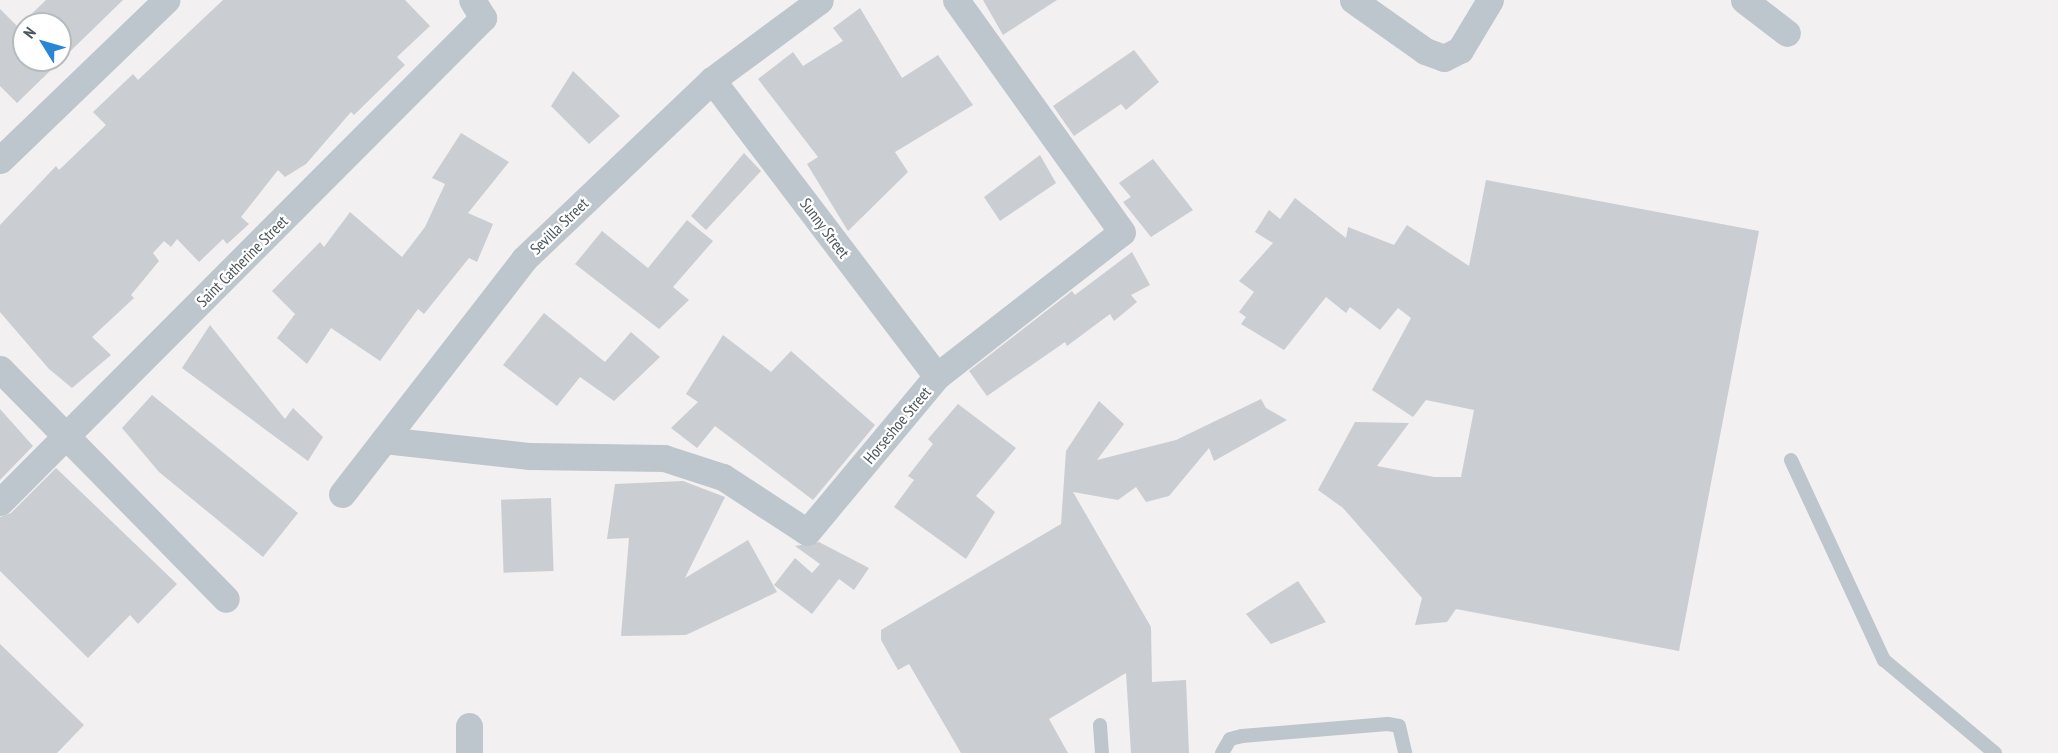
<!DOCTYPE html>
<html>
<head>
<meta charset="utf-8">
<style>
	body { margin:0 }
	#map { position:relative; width:2058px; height:753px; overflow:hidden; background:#f2f0f1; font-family:"PT Sans Narrow",sans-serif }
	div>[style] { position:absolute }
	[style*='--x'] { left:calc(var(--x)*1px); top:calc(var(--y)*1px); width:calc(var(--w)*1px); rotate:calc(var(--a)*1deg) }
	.building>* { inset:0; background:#cacdd2; transform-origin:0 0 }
	.lane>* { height:14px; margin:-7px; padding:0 7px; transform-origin:7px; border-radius:7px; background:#bdc6cc }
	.street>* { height:27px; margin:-13.5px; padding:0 13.5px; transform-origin:13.5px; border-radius:13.5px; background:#bdc6cc }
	span { translate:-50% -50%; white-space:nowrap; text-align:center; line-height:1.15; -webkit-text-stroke:4.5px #fff; paint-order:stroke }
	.street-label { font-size:16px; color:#4a555c }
	.north { position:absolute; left:12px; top:12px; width:60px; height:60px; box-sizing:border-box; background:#fff; border:2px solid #b7bbbe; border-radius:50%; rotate:307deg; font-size:16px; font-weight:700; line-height:24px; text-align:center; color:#4a555c }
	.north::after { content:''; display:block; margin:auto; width:21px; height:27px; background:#2886d4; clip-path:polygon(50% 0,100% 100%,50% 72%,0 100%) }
</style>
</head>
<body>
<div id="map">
	<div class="building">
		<div style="clip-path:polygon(evenodd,46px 0,123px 0,17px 103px,0 86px,0 9px,18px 27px,46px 0,24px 24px,60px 24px,60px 60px,24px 60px,24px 24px)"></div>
		<div style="clip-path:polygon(223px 0,405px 0,430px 26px,397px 57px,405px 65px,354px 115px,351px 112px,306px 164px,285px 177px,278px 170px,241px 217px,249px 224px,227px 244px,223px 239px,199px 262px,177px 239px,171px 247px,164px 241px,153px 253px,159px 261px,131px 295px,134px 298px,92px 337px,111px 355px,72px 388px,49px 369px,0 312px,0 225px,56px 166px,59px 170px,106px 125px,93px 112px,133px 74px,138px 80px)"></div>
		<div style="clip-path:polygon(983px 0,1057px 0,1003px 35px)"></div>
		<div style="clip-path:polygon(860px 8px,902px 78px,938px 55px,973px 105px,895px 152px,908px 172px,848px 231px,807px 164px,818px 157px,758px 79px,793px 52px,803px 66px,843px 41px,833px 28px)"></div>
		<div style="clip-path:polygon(1134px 50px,1159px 82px,1126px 110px,1121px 104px,1074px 136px,1053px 106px)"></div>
		<div style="clip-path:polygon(573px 71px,620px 116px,589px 144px,551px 106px)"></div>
		<div style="clip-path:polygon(461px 133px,509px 162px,468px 213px,493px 224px,477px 262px,469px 258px,424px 314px,418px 309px,380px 361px,331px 328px,307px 364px,277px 338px,295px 314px,272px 291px,320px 242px,324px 247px,350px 212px,402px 257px,425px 227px,445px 184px,432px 178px)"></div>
		<div style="clip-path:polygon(744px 153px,761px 171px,706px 230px,691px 216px)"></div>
		<div style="clip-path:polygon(1040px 155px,1056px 183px,1000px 221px,984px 197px)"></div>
		<div style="clip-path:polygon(1153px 159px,1193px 210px,1151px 237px,1123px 202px,1131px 197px,1119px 183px)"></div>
		<div style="clip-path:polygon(1486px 180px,1759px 231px,1679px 651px,1456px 609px,1447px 622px,1415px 625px,1422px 598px,1343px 508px,1318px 490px,1355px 422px,1409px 423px,1377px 466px,1434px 477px,1461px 477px,1474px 410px,1426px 400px,1413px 417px,1372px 390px,1411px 318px,1398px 308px,1380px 330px,1350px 307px,1346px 313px,1326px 297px,1284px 350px,1241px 324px,1246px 317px,1239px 312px,1254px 292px,1239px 281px,1273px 243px,1255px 232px,1269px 210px,1280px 219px,1295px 198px,1346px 238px,1348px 227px,1394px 245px,1407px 225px,1469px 266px)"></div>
		<div style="clip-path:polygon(687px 220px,713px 241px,673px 287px,689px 300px,659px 329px,575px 264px,602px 231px,648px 268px)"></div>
		<div style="clip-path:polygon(1132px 252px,1150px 285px,1131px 295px,1137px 302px,1114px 321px,1110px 314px,1067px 346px,1065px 342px,987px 396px,969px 371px,1072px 291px,1075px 295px)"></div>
		<div style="clip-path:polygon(544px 313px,605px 362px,631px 332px,660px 357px,614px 401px,580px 377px,557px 406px,503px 365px)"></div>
		<div style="clip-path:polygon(210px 325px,285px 419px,293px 408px,323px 437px,308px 461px,182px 368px)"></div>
		<div style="clip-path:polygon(723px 335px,771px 372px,791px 351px,875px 425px,813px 500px,715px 426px,697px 448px,671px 428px,698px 402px,686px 394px)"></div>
		<div style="clip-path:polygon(152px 395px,298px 513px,263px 557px,159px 472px,122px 428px)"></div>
		<div style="clip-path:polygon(1261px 399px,1266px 408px,1287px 420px,1214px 461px,1209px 448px,1169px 496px,1146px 502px,1136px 487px,1118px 500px,1073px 492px,1151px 627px,1152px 682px,1186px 680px,1189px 753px,1131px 753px,1126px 673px,1049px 719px,1068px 753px,961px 753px,909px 664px,898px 670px,881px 640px,881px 630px,1061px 524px,1066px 451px,1099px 401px,1124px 424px,1097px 460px,1176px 440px)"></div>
		<div style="clip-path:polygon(958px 404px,1016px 448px,976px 496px,995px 512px,966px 559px,894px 507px,914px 480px,908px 476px,933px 444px,928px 439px)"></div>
		<div style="clip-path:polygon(0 409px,33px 446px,0 480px)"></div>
		<div style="clip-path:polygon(56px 468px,177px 584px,138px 624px,130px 615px,88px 658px,0 571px,0 517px,11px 513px)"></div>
		<div style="clip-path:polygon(683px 481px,725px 497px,685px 578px,748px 540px,777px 592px,686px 635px,621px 636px,629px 538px,607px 539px,615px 484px)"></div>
		<div style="left:551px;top:498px;width:73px;height:50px;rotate:88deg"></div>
		<div style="clip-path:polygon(819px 542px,869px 568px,854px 590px,839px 579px,812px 614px,774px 585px,795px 558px,812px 573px,820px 564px,795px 546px)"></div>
		<div style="clip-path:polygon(1298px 581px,1326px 622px,1271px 644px,1246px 614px)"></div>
		<div style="clip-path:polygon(0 644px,84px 725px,57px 753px,0 753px)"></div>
	</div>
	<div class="lane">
		<div style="--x:1791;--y:460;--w:221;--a:65.1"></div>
		<div style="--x:1884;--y:660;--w:145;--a:40"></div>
		<div style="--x:1100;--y:725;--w:28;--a:86"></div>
		<div style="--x:1222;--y:753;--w:16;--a:-60"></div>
		<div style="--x:1230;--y:739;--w:12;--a:-14"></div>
		<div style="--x:1242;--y:736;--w:146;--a:-4.7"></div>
		<div style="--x:1388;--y:724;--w:11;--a:10"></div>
		<div style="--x:1399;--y:726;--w:28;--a:77"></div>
	</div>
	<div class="street">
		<div style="--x:1353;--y:0;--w:88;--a:35.3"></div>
		<div style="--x:1425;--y:51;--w:20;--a:20"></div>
		<div style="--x:1444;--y:58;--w:18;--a:-27"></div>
		<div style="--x:1460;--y:50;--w:58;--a:-59"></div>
		<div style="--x:1744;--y:0;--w:54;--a:37.5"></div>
		<div style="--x:712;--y:80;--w:372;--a:52.8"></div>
		<div style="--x:0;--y:160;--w:231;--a:-43.9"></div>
		<div style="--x:0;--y:369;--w:322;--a:45.5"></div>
		<div style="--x:384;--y:440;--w:147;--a:6.3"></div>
		<div style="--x:530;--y:456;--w:134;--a:0.9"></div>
		<div style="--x:664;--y:458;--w:62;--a:17.9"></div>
		<div style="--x:723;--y:477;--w:100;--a:33.2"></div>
		<div style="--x:807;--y:532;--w:203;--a:-50.2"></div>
		<div style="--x:937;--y:376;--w:234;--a:-37.9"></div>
		<div style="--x:1122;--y:232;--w:285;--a:-125.6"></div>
		<div style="--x:342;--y:494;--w:297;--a:-52.2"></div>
		<div style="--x:524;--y:259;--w:260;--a:-43.6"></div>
		<div style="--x:712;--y:80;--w:134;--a:-36.5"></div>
		<div style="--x:0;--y:502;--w:684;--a:-45.06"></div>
		<div style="--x:483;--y:18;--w:21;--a:-121"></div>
		<div style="--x:469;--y:753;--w:27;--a:-90"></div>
	</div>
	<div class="street-label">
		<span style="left:559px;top:226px;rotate:-44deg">Sevilla Street</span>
		<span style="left:825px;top:228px;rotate:53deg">Sunny Street</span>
		<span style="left:242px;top:261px;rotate:-45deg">Saint Catherine Street</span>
		<span style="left:897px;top:425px;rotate:-50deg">Horseshoe Street</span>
	</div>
	<div class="north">N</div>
</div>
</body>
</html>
